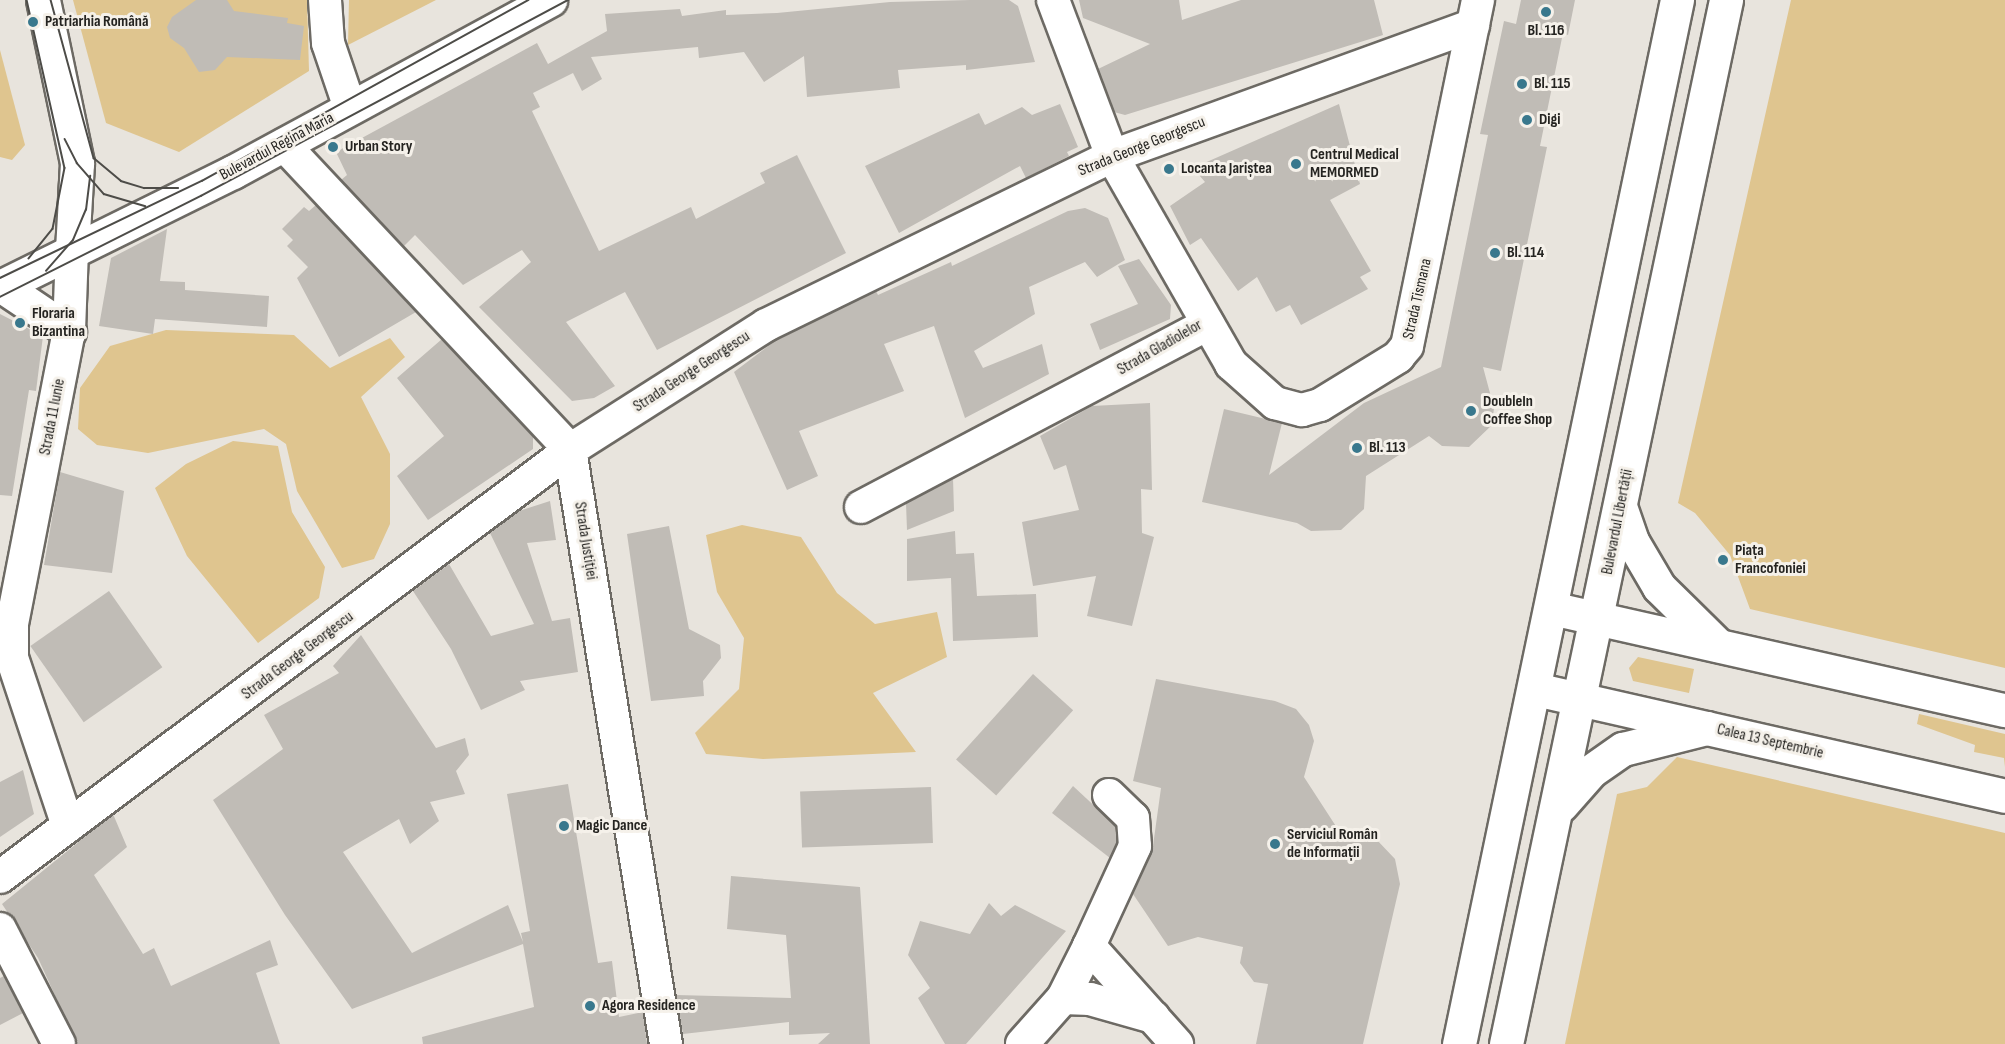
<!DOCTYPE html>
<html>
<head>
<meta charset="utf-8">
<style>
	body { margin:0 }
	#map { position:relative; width:2005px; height:1044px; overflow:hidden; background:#e8e4dd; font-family:"Sofia Sans Condensed",sans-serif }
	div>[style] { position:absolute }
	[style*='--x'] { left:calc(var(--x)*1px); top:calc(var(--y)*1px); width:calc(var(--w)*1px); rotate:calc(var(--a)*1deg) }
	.green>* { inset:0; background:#dfc58f }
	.building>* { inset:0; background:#c0bcb6; transform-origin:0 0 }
	.roads { filter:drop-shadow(2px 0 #6d6a64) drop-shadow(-2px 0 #6d6a64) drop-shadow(0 2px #6d6a64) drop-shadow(0 -2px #6d6a64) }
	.street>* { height:32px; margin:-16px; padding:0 16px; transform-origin:16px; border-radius:16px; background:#fff }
	.secondary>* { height:33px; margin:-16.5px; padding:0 16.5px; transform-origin:16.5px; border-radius:16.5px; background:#fff }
	.primary>* { height:33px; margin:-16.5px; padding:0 16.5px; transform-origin:16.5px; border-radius:16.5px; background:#fff }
	.tram>* { height:1.5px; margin:-0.75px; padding:0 0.75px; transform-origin:0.75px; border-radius:0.75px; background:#4d4c48 }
	.dots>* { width:16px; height:16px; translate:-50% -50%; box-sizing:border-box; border:3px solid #f5f1ea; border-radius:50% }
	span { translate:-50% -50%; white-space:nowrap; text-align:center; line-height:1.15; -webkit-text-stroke:6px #f5f1ea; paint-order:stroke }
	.poi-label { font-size:16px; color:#252421; font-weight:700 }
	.left { translate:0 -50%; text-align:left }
	.street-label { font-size:16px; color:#252421 }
</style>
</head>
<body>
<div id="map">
	<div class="green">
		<div style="clip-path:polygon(73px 0,307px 0,309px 71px,179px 152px,106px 123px)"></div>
		<div style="clip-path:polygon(349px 0,436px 0,348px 45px)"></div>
		<div style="clip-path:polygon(1791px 0,2005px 0,2005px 668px,1750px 609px,1730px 555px,1695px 513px,1678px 503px)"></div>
		<div style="clip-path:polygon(0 50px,25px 145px,12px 160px,0 157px)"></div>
		<div style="clip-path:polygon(166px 330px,294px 335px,330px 368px,390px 338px,405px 357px,361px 397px,390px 454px,390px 524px,374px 559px,342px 568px,297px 491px,286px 444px,264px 429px,148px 453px,97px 445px,78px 429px,80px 388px,110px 346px)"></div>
		<div style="clip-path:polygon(233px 441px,278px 446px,292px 512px,325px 567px,319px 598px,258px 643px,187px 556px,155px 488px,186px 464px)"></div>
		<div style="clip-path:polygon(742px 525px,801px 537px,837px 593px,875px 624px,937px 612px,947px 657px,873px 693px,916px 752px,763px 759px,706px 754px,695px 733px,739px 689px,744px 638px,717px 592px,706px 535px)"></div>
		<div style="clip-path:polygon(1638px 657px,1694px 669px,1689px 693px,1633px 681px,1629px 668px)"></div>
		<div style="clip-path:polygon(1919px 714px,2005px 734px,2005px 767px,2004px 758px,1974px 752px,1975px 745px,1917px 724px)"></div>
		<div style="clip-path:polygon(1677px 757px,2005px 833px,2005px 1044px,1565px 1044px,1617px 794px,1647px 787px)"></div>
	</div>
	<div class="building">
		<div style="clip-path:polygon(196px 0,227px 0,234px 11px,288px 18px,287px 23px,304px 26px,300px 60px,227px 57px,215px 70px,199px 72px,184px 48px,170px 38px,167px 27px,172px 17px)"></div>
		<div style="clip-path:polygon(970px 0,1009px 0,1018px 6px,1035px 62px,966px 70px,966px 65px,898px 70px,900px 88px,807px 97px,804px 56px,764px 82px,744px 52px,699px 58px,698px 47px,591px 57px,602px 79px,582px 91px,573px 73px,533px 93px,540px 107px,532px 111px,599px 251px,691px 207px,696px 219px,765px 183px,760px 173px,797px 155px,846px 253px,657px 350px,625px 292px,566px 322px,615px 386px,594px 398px,572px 401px,479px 307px,531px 262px,522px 250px,463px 285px,415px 235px,404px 246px,341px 180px,347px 175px,336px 152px,537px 43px,548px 64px,607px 31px,605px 14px,680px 9px,682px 16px,726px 10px,726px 15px,777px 13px,890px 2px)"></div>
		<div style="clip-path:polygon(1079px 0,1179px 0,1182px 20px,1241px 0,1374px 0,1383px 35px,1125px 115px,1114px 112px,1098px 69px,1150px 44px,1083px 18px)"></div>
		<div style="clip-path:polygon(1521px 0,1575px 0,1568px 35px,1563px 33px,1540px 146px,1547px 147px,1501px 371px,1483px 367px,1494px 408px,1492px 425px,1469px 447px,1442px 446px,1429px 436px,1366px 476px,1364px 509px,1341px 530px,1311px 531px,1297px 523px,1202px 502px,1224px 409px,1282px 423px,1269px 475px,1364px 403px,1441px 367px,1488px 135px,1480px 134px,1504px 21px,1516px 24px)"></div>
		<div style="clip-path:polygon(1060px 104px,1078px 147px,1067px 152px,1069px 156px,1026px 178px,1020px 166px,899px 233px,865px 166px,979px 113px,985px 125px,1022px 107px,1032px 115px)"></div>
		<div style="clip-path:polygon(1339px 104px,1360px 184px,1330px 200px,1371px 271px,1360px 277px,1368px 289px,1301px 325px,1290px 305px,1276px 312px,1257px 277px,1238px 291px,1201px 238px,1190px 245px,1170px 206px,1205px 182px,1193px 168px)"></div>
		<div style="clip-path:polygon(316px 205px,416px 312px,339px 357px,297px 278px,308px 267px,287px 246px,293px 240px,282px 229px,304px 207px,309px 211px)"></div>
		<div style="clip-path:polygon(1085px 208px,1108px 218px,1125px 260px,1097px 277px,1085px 262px,1029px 287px,1035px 314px,974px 351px,983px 368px,1042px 344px,1049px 374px,965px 418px,934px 326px,884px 344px,904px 391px,799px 431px,818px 476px,787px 490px,734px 372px,775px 341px,876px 291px,878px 295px,951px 262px,952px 266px,1068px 211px)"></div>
		<div style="clip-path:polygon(167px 229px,160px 281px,185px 282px,185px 290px,269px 296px,267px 327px,155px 319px,153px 334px,99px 326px,111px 258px)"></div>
		<div style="clip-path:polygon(1139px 259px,1171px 305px,1170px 319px,1100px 350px,1090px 324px,1138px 304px,1118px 266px)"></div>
		<div style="clip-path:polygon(0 314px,43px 336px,36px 391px,29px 390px,12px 496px,0 495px)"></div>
		<div style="clip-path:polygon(442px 339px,533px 437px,533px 449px,428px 520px,397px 476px,444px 436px,397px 378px)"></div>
		<div style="clip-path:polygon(1150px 403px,1152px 490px,1141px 489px,1142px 533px,1154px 537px,1132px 626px,1087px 616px,1096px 576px,1033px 586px,1022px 522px,1079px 510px,1066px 465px,1054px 470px,1040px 436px,1092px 406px)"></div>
		<div style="clip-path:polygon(60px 472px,124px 491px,112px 573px,44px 565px)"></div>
		<div style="clip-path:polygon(953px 479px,954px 511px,907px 530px,906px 503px)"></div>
		<div style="clip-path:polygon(550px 501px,556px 540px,527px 543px,552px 621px,570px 618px,578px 672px,520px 681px,525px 690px,481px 710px,451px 649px,413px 591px,449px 564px,491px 636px,534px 624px,490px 533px,519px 511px)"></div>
		<div style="clip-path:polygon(669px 526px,689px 629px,720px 645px,721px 658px,703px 681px,704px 696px,651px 701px,627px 534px)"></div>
		<div style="clip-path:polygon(955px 531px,956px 554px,974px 553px,977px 596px,1036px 594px,1038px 637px,953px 641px,951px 578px,907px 581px,907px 539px)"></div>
		<div style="left:109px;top:591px;width:93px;height:96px;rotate:55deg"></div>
		<div style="clip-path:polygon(361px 635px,436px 748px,465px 738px,469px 755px,456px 771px,465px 794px,430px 802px,439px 821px,410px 844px,399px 819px,343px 852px,412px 953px,508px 905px,523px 942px,521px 933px,530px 931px,507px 794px,568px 784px,598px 963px,612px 961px,619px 1017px,643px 1012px,647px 1044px,423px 1044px,422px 1037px,534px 1007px,523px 944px,352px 1009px,285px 915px,213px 800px,283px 749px,264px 715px,339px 673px,333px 666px)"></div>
		<div style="left:1033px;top:674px;width:54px;height:115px;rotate:42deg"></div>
		<div style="clip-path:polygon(1156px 679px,1275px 701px,1296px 709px,1309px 725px,1314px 741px,1304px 777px,1341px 834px,1376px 839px,1395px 859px,1400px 884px,1363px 1044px,1256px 1044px,1268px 984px,1254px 982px,1240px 963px,1243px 947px,1198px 937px,1168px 946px,1133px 894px,1152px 853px,1161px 788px,1133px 781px)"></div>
		<div style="clip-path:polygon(23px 770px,34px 814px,0 837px,0 782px)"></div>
		<div style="clip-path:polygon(1073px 786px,1116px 826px,1117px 843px,1110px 858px,1052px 813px)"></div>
		<div style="left:931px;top:787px;width:56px;height:131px;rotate:88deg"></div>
		<div style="clip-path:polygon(113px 814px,127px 847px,94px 875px,143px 954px,154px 948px,171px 986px,270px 940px,278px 965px,256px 973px,280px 1044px,77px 1044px,38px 958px,2px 904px)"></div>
		<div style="clip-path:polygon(731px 876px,860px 887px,870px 1044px,818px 1044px,830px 1033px,789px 1035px,789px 1022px,683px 1034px,676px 995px,791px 998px,786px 935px,727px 929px)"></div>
		<div style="clip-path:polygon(989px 903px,1001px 916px,1015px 905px,1066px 931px,966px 1044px,945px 1044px,918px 998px,930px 988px,908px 955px,920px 921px,970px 934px)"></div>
		<div style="clip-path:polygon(4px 976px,23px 1013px,0 1025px,0 978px)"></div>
	</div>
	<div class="roads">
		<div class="street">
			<div style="--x:325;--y:0;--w:43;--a:86"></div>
			<div style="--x:328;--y:43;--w:69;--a:71.3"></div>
			<div style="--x:1053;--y:0;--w:167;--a:69.3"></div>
			<div style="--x:1112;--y:156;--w:240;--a:60.2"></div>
			<div style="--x:1231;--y:364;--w:59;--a:41.6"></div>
			<div style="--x:1275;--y:403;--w:28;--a:15"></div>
			<div style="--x:1302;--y:410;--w:19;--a:-16"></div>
			<div style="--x:1320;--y:405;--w:92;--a:-31.6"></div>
			<div style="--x:1398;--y:357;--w:14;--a:-51"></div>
			<div style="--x:1407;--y:346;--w:353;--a:-78.4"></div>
			<div style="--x:284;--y:145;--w:418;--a:46.8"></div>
			<div style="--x:570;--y:450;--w:602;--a:80.82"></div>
			<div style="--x:861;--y:507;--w:392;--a:-27.8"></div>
			<div style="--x:1109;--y:795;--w:33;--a:44"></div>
			<div style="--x:1133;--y:818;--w:28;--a:86"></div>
			<div style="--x:1135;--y:846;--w:110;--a:114.7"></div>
			<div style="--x:1089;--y:946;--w:132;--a:48.1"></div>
			<div style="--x:68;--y:826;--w:177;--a:-108.4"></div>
			<div style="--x:12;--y:658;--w:34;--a:-90"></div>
			<div style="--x:12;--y:624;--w:298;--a:-79"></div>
			<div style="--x:69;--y:331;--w:80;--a:-87.9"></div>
			<div style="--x:0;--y:877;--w:712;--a:-36.84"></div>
			<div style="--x:570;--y:450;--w:232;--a:-32.5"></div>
			<div style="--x:766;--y:325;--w:385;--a:-26"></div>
			<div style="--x:1112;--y:156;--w:384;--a:-19.9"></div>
			<div style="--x:0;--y:929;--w:129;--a:62.8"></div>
			<div style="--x:1063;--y:998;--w:58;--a:-63.4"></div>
			<div style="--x:1022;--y:1044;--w:62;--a:-48.3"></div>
			<div style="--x:1063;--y:998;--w:27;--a:2"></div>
			<div style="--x:1090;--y:999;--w:66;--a:15.9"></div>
		</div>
		<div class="secondary">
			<div style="--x:43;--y:0;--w:167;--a:78.2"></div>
			<div style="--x:77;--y:163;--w:88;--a:93.3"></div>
			<div style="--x:1551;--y:608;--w:465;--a:12.7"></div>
			<div style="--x:1535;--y:689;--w:482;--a:12.8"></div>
		</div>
		<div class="primary">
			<div style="--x:2;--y:286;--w:81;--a:33.9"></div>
			<div style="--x:0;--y:287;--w:260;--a:-26.3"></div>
			<div style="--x:233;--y:172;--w:361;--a:-28.5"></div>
			<div style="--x:1621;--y:509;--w:34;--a:71"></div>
			<div style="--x:1632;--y:541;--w:53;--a:59.6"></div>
			<div style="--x:1659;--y:587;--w:83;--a:44.5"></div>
			<div style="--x:1561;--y:805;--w:45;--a:-48.6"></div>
			<div style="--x:1591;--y:771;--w:39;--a:-35"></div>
			<div style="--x:1623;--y:749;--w:86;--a:-14.2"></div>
			<div style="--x:1459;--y:1044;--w:1067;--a:-78.21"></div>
			<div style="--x:1506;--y:1044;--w:1067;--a:-78.1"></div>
		</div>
	</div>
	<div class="tram">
		<div style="--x:27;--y:0;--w:172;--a:77.3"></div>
		<div style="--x:65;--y:168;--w:62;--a:101.1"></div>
		<div style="--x:53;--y:229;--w:38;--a:129"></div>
		<div style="--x:51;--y:0;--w:164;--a:74.8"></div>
		<div style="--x:94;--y:158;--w:35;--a:40"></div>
		<div style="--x:121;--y:181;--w:24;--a:17"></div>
		<div style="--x:144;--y:188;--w:34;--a:0"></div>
		<div style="--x:65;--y:139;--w:27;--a:63"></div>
		<div style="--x:77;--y:163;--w:41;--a:48.9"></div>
		<div style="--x:104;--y:194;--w:43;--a:16.3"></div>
		<div style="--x:46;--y:271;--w:41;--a:-48.9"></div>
		<div style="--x:73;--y:240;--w:33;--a:-67"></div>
		<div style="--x:86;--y:210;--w:34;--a:-83"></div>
		<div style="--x:0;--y:278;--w:224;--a:-25.7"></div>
		<div style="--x:202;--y:181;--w:373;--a:-29"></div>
		<div style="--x:0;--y:297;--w:225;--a:-26.7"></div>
		<div style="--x:201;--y:196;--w:416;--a:-28.1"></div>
	</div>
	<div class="dots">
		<div style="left:1546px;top:12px;background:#39788d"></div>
		<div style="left:33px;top:22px;background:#39788d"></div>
		<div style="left:1522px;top:84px;background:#39788d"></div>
		<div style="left:1527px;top:120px;background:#39788d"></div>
		<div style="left:333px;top:147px;background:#39788d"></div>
		<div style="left:1296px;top:164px;background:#39788d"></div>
		<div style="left:1169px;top:169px;background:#39788d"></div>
		<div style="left:1495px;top:253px;background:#39788d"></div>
		<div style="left:20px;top:323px;background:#39788d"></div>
		<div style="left:1471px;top:411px;background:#39788d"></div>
		<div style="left:1357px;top:448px;background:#39788d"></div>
		<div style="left:1723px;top:560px;background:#39788d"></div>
		<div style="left:564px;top:826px;background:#39788d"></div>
		<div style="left:1275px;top:844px;background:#39788d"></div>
		<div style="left:590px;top:1006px;background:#39788d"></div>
	</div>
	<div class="poi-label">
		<span class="left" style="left:45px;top:22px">Patriarhia Română</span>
		<span style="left:1546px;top:31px">Bl. 116</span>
		<span class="left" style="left:1534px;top:84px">Bl. 115</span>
		<span class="left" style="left:1539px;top:120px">Digi</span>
		<span class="left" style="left:345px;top:147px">Urban Story</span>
		<span class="left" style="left:1310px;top:164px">Centrul Medical<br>MEMORMED</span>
		<span class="left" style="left:1181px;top:169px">Locanta Jariștea</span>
		<span class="left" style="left:1507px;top:253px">Bl. 114</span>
		<span class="left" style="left:32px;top:323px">Floraria<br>Bizantina</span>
		<span class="left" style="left:1483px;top:411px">DoubleIn<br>Coffee Shop</span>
		<span class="left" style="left:1369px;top:448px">Bl. 113</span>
		<span class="left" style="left:1735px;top:560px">Piața<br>Francofoniei</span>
		<span class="left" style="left:576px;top:826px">Magic Dance</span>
		<span class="left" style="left:1287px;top:844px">Serviciul Român<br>de Informații</span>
		<span class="left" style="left:602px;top:1006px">Agora Residence</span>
	</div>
	<div class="street-label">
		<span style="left:277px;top:147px;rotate:-28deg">Bulevardul Regina Maria</span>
		<span style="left:1142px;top:147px;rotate:-22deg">Strada George Georgescu</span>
		<span style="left:1418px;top:299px;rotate:-77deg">Strada Tismana</span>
		<span style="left:1160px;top:348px;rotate:-30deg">Strada Gladiolelor</span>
		<span style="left:692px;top:372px;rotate:-33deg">Strada George Georgescu</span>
		<span style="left:53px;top:417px;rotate:-79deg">Strada 11 Iunie</span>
		<span style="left:1618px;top:522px;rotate:-79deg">Bulevardul Libertății</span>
		<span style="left:585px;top:541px;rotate:81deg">Strada Justiției</span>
		<span style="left:298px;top:656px;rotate:-37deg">Strada George Georgescu</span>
		<span style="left:1770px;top:742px;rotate:13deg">Calea 13 Septembrie</span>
	</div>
</div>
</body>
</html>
